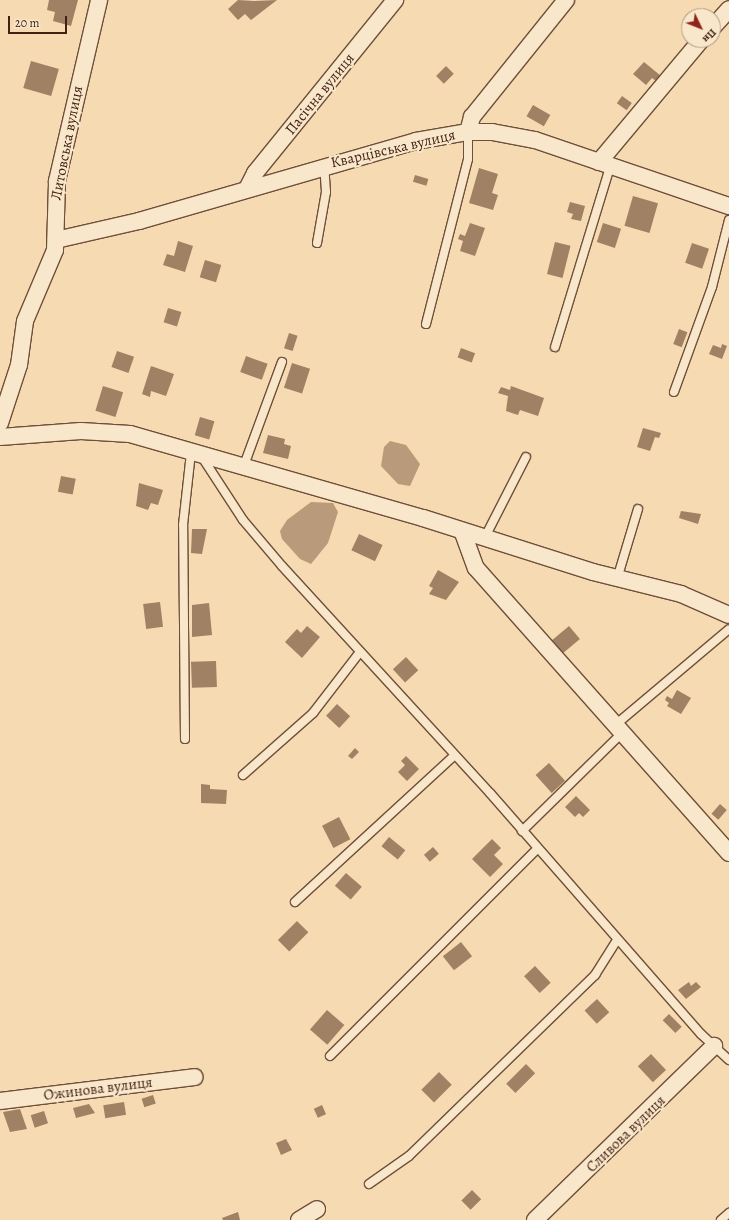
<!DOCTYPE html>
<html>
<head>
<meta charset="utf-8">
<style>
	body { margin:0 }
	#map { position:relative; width:729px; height:1220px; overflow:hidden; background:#f6dab1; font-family:Alegreya,serif }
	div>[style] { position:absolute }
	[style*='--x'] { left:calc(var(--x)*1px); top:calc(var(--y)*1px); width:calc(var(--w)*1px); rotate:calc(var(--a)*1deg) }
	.water>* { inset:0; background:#b99b7b }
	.building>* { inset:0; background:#a08164; transform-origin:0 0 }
	.roads { filter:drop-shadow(1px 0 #6f4f39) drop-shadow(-1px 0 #6f4f39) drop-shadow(0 1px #6f4f39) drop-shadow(0 -1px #6f4f39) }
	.service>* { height:8px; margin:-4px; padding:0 4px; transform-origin:4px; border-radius:4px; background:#f9e7cc }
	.minor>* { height:16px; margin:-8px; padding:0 8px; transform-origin:8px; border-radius:8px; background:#f9e7cc }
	span { translate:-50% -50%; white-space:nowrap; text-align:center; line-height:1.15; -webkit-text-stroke:4px #f9e7cc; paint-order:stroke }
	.street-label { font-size:15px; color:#422111 }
	.north { position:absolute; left:681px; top:8px; width:40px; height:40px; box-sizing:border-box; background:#f9e7cc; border:1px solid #b09881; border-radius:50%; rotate:133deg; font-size:11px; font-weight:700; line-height:16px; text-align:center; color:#422111 }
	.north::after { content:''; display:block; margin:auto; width:14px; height:18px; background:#8f2418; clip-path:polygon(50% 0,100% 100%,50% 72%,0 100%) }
	.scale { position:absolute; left:8px; top:16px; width:59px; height:18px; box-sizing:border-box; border:2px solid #422111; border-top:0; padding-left:5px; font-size:12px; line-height:14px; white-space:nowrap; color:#422111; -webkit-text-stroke:3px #f9e7cc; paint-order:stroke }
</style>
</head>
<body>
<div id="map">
	<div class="water">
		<div style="clip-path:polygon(390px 441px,406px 445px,420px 464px,410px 486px,398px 484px,381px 466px,384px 447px)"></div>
		<div style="clip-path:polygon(311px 502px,333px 503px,338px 512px,328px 543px,311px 564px,300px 559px,282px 539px,280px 531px,287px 520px)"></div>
	</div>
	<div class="building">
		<div style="clip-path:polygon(49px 0,78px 0,71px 26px,53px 21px,55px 12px,47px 10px)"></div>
		<div style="clip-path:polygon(238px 0,254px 1px,277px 0,251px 20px,245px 14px,238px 20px,228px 9px)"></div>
		<div style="left:31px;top:61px;width:29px;height:28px;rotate:16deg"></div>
		<div style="clip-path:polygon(644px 62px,661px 76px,656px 81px,652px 78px,646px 85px,633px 74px)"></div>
		<div style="left:446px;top:66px;width:11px;height:14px;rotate:45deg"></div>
		<div style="left:622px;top:96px;width:12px;height:9px;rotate:35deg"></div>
		<div style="left:533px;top:105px;width:20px;height:13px;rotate:30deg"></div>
		<div style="clip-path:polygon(479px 168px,498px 174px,492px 193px,498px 195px,493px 210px,469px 203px)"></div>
		<div style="left:415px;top:175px;width:14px;height:7px;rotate:17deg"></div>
		<div style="left:633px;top:196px;width:26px;height:31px;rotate:16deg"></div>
		<div style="clip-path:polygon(570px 202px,585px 206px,581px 221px,571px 219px,573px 214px,567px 212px)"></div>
		<div style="clip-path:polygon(470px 223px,485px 228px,475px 256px,460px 251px,463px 241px,458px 239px,460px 234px,465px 236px)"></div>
		<div style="left:603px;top:223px;width:19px;height:20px;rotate:18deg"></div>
		<div style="clip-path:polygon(178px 241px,193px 246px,185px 272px,163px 265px,167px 254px,174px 256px)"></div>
		<div style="left:555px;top:242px;width:16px;height:33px;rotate:14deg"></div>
		<div style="left:692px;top:243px;width:18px;height:21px;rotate:19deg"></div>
		<div style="left:205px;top:260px;width:17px;height:18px;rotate:17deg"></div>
		<div style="left:168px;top:308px;width:14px;height:15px;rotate:17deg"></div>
		<div style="left:679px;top:329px;width:9px;height:16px;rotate:21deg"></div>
		<div style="left:289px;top:333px;width:9px;height:16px;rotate:18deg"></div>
		<div style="clip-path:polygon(722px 344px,727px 346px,722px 359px,709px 354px,713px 345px,721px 348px)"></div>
		<div style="left:461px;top:348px;width:15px;height:10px;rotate:20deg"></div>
		<div style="left:117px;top:351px;width:18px;height:17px;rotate:19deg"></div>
		<div style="left:246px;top:356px;width:23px;height:17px;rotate:20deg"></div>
		<div style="left:292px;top:363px;width:19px;height:26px;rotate:18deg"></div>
		<div style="clip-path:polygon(151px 366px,174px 374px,166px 396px,151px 391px,150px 397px,142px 394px)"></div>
		<div style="left:103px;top:386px;width:21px;height:26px;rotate:17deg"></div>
		<div style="clip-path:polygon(511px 386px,544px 398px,538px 416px,520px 410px,518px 415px,506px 411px,508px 396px,498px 393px,501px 387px,510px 390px)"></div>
		<div style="left:200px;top:417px;width:15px;height:19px;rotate:16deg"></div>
		<div style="clip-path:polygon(643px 428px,661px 433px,659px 438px,655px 437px,650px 451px,637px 447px)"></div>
		<div style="clip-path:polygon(268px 435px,285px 439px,284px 444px,291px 446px,288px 459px,263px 453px)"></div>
		<div style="left:61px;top:476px;width:15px;height:16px;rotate:11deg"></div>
		<div style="clip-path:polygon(139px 483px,163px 490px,158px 505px,151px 503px,148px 510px,136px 506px)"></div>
		<div style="clip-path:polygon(681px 511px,701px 514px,698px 524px,679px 518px)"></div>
		<div style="clip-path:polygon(192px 529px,207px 529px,202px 554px,191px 553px)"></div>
		<div style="left:359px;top:534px;width:26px;height:18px;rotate:25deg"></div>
		<div style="clip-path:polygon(438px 570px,459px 582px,446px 600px,429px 594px,433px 588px,429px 586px)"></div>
		<div style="left:160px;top:602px;width:25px;height:17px;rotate:83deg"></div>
		<div style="clip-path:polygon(209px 603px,212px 635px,192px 637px,192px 605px)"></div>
		<div style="clip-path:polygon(307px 626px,320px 637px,302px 658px,285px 642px,297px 629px,301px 633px)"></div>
		<div style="left:569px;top:626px;width:17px;height:23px;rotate:50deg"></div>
		<div style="left:406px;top:657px;width:18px;height:18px;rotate:47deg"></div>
		<div style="left:216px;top:661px;width:26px;height:25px;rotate:88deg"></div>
		<div style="clip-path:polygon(677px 690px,691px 698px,681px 714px,667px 706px,669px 703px,665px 700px,667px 696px,672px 699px)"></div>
		<div style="left:337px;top:704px;width:18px;height:16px;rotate:43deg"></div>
		<div style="clip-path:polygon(355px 748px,359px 752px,352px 759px,348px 756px)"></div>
		<div style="clip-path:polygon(406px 756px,419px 769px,407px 781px,398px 772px,405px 765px,401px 761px)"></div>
		<div style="left:549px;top:763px;width:24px;height:18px;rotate:48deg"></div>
		<div style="clip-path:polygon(201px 784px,210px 785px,210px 789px,227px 790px,226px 804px,201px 803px)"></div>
		<div style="clip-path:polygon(576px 796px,590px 810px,583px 817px,579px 813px,575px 817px,565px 807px)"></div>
		<div style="left:720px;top:804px;width:9px;height:13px;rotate:41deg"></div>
		<div style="left:339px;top:817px;width:25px;height:19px;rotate:63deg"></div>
		<div style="left:389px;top:837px;width:21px;height:12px;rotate:39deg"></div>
		<div style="clip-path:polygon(492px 839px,501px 848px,494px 855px,503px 864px,490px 877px,472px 859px)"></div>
		<div style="left:433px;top:847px;width:9px;height:12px;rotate:49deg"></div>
		<div style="left:346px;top:873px;width:21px;height:17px;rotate:41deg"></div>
		<div style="left:297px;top:921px;width:16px;height:27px;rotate:45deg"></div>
		<div style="left:461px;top:942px;width:18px;height:23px;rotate:52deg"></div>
		<div style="left:535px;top:966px;width:23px;height:15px;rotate:47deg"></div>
		<div style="clip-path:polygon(689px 982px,691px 986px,696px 982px,701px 987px,686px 999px,678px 990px)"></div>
		<div style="left:597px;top:999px;width:18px;height:17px;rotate:47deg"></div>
		<div style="left:327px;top:1010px;width:23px;height:26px;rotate:41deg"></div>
		<div style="left:669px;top:1014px;width:18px;height:9px;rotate:45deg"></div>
		<div style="left:651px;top:1054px;width:22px;height:18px;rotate:47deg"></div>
		<div style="left:526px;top:1064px;width:13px;height:28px;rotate:45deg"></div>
		<div style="left:439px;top:1072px;width:18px;height:25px;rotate:45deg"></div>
		<div style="left:153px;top:1095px;width:9px;height:12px;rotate:72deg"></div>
		<div style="left:124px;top:1102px;width:13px;height:21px;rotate:81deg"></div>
		<div style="clip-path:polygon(89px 1104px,95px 1113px,76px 1118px,73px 1108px)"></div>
		<div style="left:322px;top:1105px;width:10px;height:9px;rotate:66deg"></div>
		<div style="clip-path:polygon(20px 1109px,27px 1129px,10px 1132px,3px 1112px)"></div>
		<div style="left:44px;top:1111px;width:13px;height:14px;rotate:72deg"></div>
		<div style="clip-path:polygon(286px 1139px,292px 1150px,281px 1155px,276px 1143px)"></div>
		<div style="left:472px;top:1190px;width:13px;height:15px;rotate:45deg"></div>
		<div style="clip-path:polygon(238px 1212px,240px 1220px,223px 1220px,222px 1218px)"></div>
	</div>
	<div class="roads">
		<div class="service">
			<div style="--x:317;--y:243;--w:52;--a:-80"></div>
			<div style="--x:326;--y:192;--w:26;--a:-94"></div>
			<div style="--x:426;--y:324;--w:170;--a:-75.7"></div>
			<div style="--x:468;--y:159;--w:27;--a:-90"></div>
			<div style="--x:555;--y:347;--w:188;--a:-73"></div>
			<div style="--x:674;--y:392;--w:112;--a:-70.1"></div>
			<div style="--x:712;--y:287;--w:69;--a:-75.8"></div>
			<div style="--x:202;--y:457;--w:75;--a:56.9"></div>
			<div style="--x:243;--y:520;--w:60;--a:49.7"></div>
			<div style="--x:282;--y:566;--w:308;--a:47.5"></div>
			<div style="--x:490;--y:793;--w:320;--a:48.8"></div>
			<div style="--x:701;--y:1034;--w:38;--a:43"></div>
			<div style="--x:243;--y:468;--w:113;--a:-69.8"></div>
			<div style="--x:484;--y:539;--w:92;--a:-62.9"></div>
			<div style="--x:617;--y:579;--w:73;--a:-73.3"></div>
			<div style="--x:614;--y:726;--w:150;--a:-40.1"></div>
			<div style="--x:185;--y:739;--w:214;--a:-90.5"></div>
			<div style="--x:183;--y:525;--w:72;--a:-83.7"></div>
			<div style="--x:243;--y:775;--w:94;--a:-41.5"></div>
			<div style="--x:313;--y:713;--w:77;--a:-52.4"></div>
			<div style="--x:522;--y:831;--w:140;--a:-44.4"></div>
			<div style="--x:295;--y:902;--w:217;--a:-42.6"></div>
			<div style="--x:330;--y:1056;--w:293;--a:-45"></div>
			<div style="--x:369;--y:1184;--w:49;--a:-35"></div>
			<div style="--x:409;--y:1156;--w:260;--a:-44.2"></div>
			<div style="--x:595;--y:975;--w:41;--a:-57.8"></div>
			<div style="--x:721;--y:1220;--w:11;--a:-41"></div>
		</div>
		<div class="minor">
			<div style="--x:713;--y:27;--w:24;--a:-48"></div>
			<div style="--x:468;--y:132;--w:16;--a:-75"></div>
			<div style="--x:472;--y:117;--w:150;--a:-51.2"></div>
			<div style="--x:599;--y:162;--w:159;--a:-50.1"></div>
			<div style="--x:247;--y:189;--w:18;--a:-63"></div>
			<div style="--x:255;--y:173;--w:223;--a:-51"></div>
			<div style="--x:56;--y:240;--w:85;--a:-12.9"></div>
			<div style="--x:139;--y:221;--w:288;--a:-16.1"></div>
			<div style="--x:416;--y:141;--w:53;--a:-9.8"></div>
			<div style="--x:468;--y:132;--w:24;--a:0"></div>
			<div style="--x:492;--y:132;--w:44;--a:10.5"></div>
			<div style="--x:535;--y:140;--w:205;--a:18.8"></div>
			<div style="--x:0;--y:423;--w:61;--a:-71.9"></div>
			<div style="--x:19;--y:365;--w:44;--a:-82.2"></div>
			<div style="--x:25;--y:321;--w:77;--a:-67.1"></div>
			<div style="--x:55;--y:250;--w:69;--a:-88.3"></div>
			<div style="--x:57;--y:181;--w:186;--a:-76.9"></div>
			<div style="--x:0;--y:437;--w:81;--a:-4.2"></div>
			<div style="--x:81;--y:431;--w:49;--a:3.5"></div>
			<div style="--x:130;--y:434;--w:305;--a:16"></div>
			<div style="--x:423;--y:518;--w:178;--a:17.6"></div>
			<div style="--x:593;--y:572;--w:91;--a:14"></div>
			<div style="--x:681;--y:594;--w:52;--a:23.6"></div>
			<div style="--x:463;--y:533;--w:37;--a:70"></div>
			<div style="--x:476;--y:568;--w:381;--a:48.4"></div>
			<div style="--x:0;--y:1101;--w:196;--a:-7"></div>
			<div style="--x:299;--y:1220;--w:21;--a:-31"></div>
			<div style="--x:535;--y:1220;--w:250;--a:-44.2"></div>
		</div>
	</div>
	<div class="street-label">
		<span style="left:320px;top:94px;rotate:-51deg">Пасічна вулиця</span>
		<span style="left:67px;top:143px;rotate:-79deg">Литовська вулиця</span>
		<span style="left:393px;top:149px;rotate:-13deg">Кварцівська вулиця</span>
		<span style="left:98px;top:1089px;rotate:-7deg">Ожинова вулиця</span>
		<span style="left:626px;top:1134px;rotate:-44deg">Сливова вулиця</span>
	</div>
	<div class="north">Пн</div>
	<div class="scale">20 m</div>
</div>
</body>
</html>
